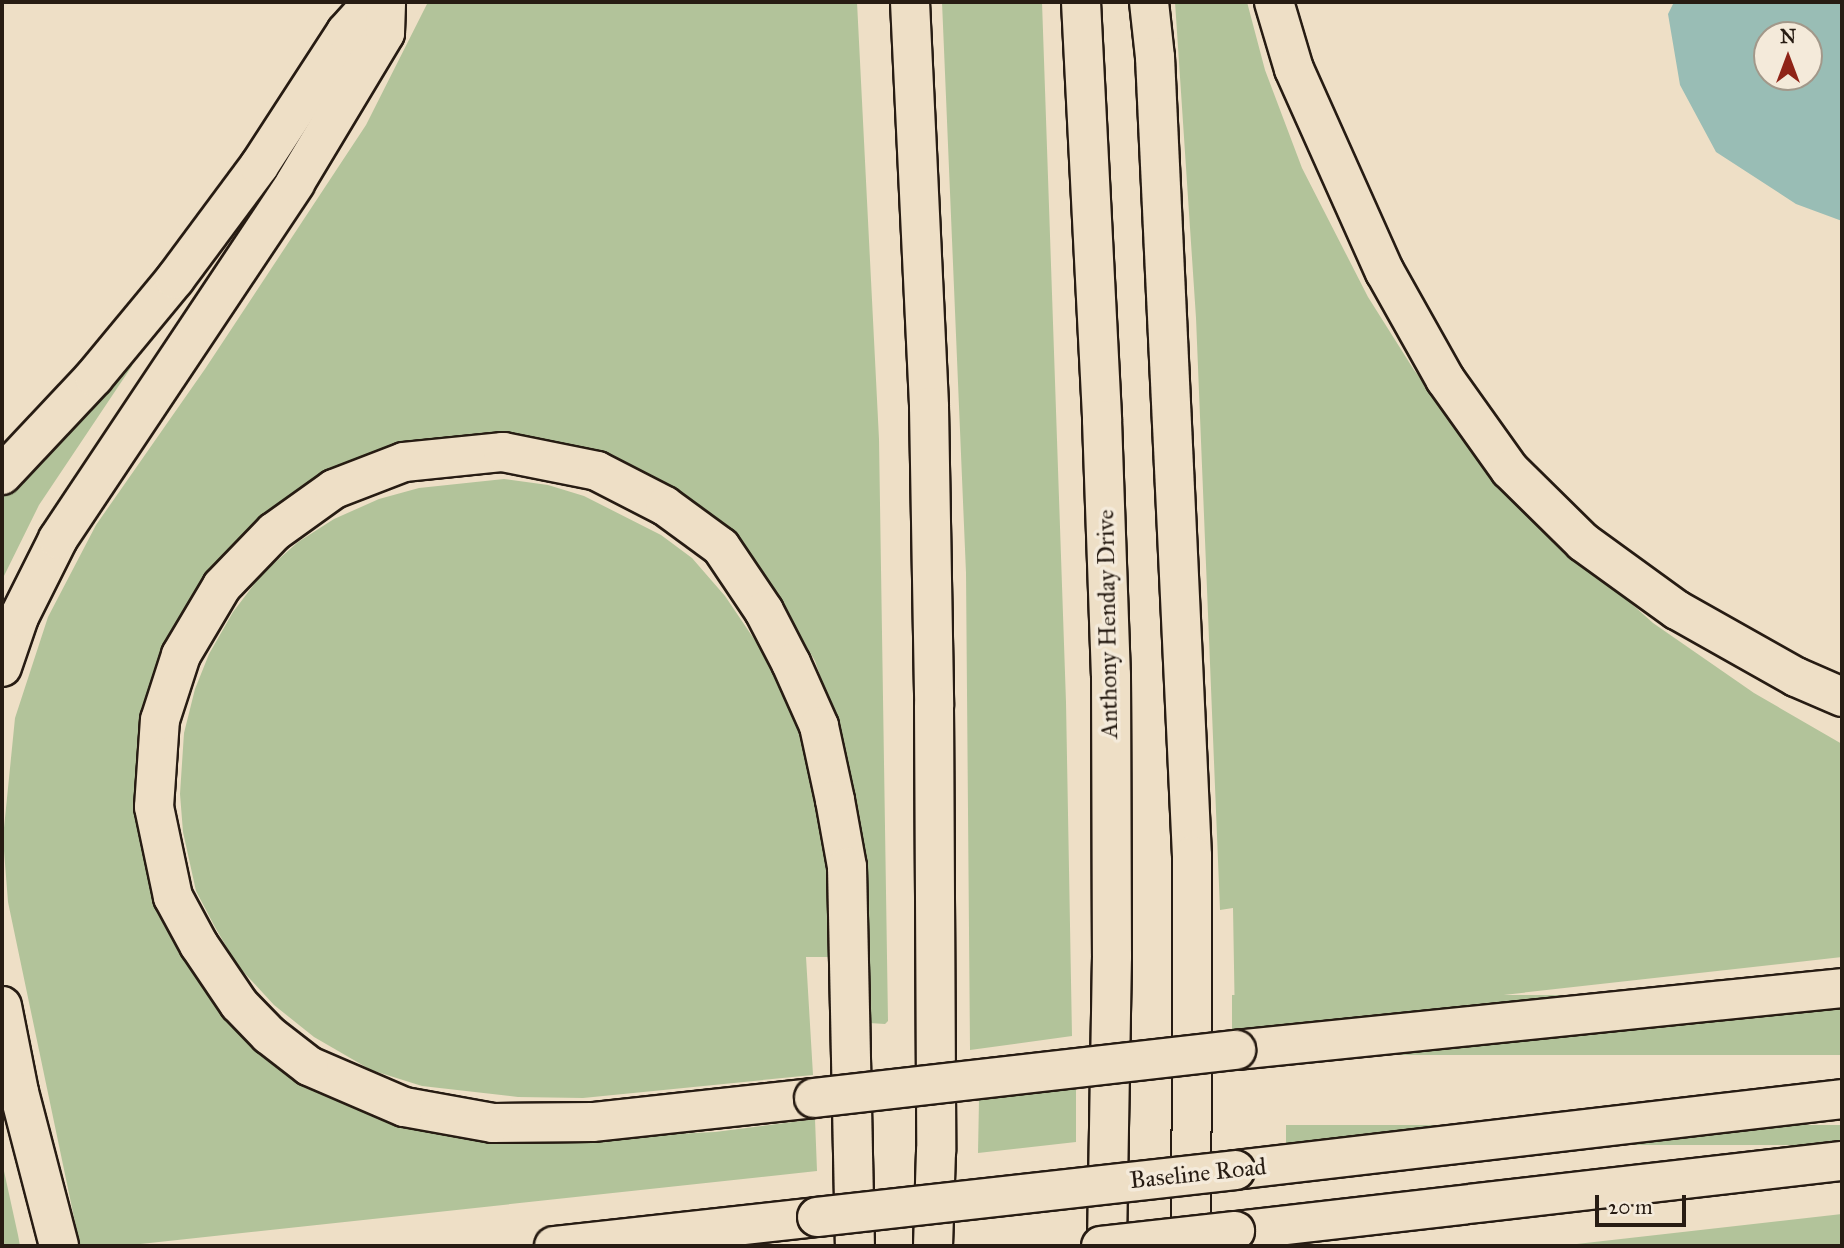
<!DOCTYPE html>
<html>
<head>
<meta charset="utf-8">
<style>
	body { margin:0 }
	#map { position:relative; width:1844px; height:1248px; overflow:hidden; background:#eedfc6; font-family:"IM FELL Great Primer",serif }
	div>[style] { position:absolute }
	[style*='--x'] { left:calc(var(--x)*1px); top:calc(var(--y)*1px); width:calc(var(--w)*1px); rotate:calc(var(--a)*1deg) }
	.green>* { inset:0; background:#b2c39a; transform-origin:0 0 }
	.water>* { inset:0; background:#99bdb5 }
	.roads { filter:drop-shadow(2px 0 #271c13) drop-shadow(-2px 0 #271c13) drop-shadow(0 2px #271c13) drop-shadow(0 -2px #271c13) }
	.primary>* { height:38px; margin:-19px; padding:0 19px; transform-origin:19px; border-radius:19px; background:#eedfc6 }
	.motorway>* { height:38px; margin:-19px; padding:0 19px; transform-origin:19px; border-radius:19px; background:#eedfc6 }
	.bridges { filter:drop-shadow(2px 0 #271c13) drop-shadow(-2px 0 #271c13) drop-shadow(0 2px #271c13) drop-shadow(0 -2px #271c13) }
	.primary-bridge>* { height:38px; margin:-19px; padding:0 19px; transform-origin:19px; border-radius:19px; background:#eedfc6 }
	.motorway-bridge>* { height:38px; margin:-19px; padding:0 19px; transform-origin:19px; border-radius:19px; background:#eedfc6 }
	span { translate:-50% -50%; white-space:nowrap; text-align:center; line-height:1.15; -webkit-text-stroke:7px #f4eada; paint-order:stroke }
	.street-label { font-size:24px; color:#271c13 }
	.frame { position:absolute; inset:0; border:4px solid #271c13; pointer-events:none }
	.north { position:absolute; left:1753px; top:21px; width:70px; height:70px; box-sizing:border-box; background:#f4eada; border:2px solid #a2988a; border-radius:50%; rotate:0deg; font-size:19px; font-weight:700; line-height:28px; text-align:center; color:#271c13 }
	.north::after { content:''; display:block; margin:auto; width:24px; height:32px; background:#8f2418; clip-path:polygon(50% 0,100% 100%,50% 72%,0 100%) }
	.scale { position:absolute; left:1595px; top:1195px; width:91px; height:32px; box-sizing:border-box; border:4px solid #271c13; border-top:0; padding-left:9px; font-size:21px; line-height:24px; white-space:nowrap; color:#271c13; -webkit-text-stroke:5px #f4eada; paint-order:stroke }
</style>
</head>
<body>
<div id="map">
	<div class="green">
		<div style="clip-path:polygon(428px 2px,857px 2px,879px 439px,888px 1021px,885px 1024px,869px 1023px,841px 737px,815px 661px,770px 584px,714px 522px,567px 447px,287px 502px,229px 550px,204px 586px,163px 665px,177px 940px,200px 982px,225px 1015px,251px 1041px,575px 1139px,715px 1132px,815px 1119px,817px 1171px,122px 1246px,80px 1246px,8px 902px,3px 838px,15px 718px,48px 617px,96px 525px,205px 369px,366px 125px)"></div>
		<div style="clip-path:polygon(942px 2px,1042px 2px,1066px 702px,1072px 1036px,970px 1050px,966px 573px)"></div>
		<div style="clip-path:polygon(1175px 2px,1247px 2px,1265px 70px,1302px 168px,1368px 297px,1414px 370px,1485px 460px,1558px 538px,1653px 623px,1754px 693px,1842px 744px,1842px 957px,1235px 1025px,1233px 908px,1220px 910px,1196px 318px)"></div>
		<div style="clip-path:polygon(134px 357px,132px 366px,39px 505px,2px 580px,2px 492px)"></div>
		<div style="clip-path:polygon(504px 479px,548px 485px,584px 496px,661px 535px,692px 558px,725px 596px,773px 667px,796px 721px,817px 804px,827px 873px,832px 957px,806px 957px,813px 1075px,583px 1098px,518px 1097px,422px 1086px,371px 1070px,314px 1037px,274px 1005px,238px 966px,216px 929px,196px 891px,183px 832px,180px 794px,184px 733px,195px 689px,209px 654px,233px 612px,262px 574px,298px 542px,334px 519px,379px 499px,419px 488px)"></div>
		<div style="left:1842px;top:995px;width:60px;height:610px;rotate:90deg"></div>
		<div style="clip-path:polygon(1076px 1088px,1076px 1142px,978px 1153px,979px 1100px)"></div>
		<div style="left:1842px;top:1125px;width:20px;height:556px;rotate:90deg"></div>
		<div style="clip-path:polygon(2px 1162px,18px 1235px,20px 1246px,2px 1246px)"></div>
		<div style="clip-path:polygon(1842px 1214px,1842px 1246px,1559px 1246px)"></div>
	</div>
	<div class="water">
		<div style="clip-path:polygon(evenodd,1674px 2px,1842px 2px,1842px 221px,1796px 204px,1716px 152px,1680px 85px,1668px 14px,1674px 2px,1767px 35px,1809px 35px,1809px 77px,1767px 77px,1767px 35px)"></div>
	</div>
	<div class="roads">
		<div class="primary">
			<div style="--x:1235;--y:1170;--w:611;--a:-6.67"></div>
			<div style="--x:1235;--y:1231;--w:611;--a:-6.58"></div>
			<div style="--x:554;--y:1246;--w:265;--a:-6.3"></div>
		</div>
		<div class="motorway">
			<div style="--x:910;--y:2;--w:405;--a:87.3"></div>
			<div style="--x:929;--y:407;--w:299;--a:89"></div>
			<div style="--x:934;--y:706;--w:445;--a:89.7"></div>
			<div style="--x:936;--y:1151;--w:95;--a:91.8"></div>
			<div style="--x:1081;--y:2;--w:419;--a:87.1"></div>
			<div style="--x:1102;--y:420;--w:255;--a:88"></div>
			<div style="--x:1111;--y:675;--w:281;--a:89.8"></div>
			<div style="--x:1112;--y:956;--w:290;--a:91"></div>
			<div style="--x:1149;--y:2;--w:55;--a:83.8"></div>
			<div style="--x:1155;--y:57;--w:800;--a:87.35"></div>
			<div style="--x:1192;--y:856;--w:390;--a:90.1"></div>
			<div style="--x:1274;--y:2;--w:70;--a:73.4"></div>
			<div style="--x:1294;--y:69;--w:222;--a:65.9"></div>
			<div style="--x:1385;--y:272;--w:123;--a:60.7"></div>
			<div style="--x:1445;--y:379;--w:112;--a:54.5"></div>
			<div style="--x:1510;--y:470;--w:103;--a:44.6"></div>
			<div style="--x:1583;--y:542;--w:116;--a:35.9"></div>
			<div style="--x:1677;--y:610;--w:137;--a:29.4"></div>
			<div style="--x:1796;--y:677;--w:50;--a:23.5"></div>
			<div style="--x:2;--y:475;--w:134;--a:-46.8"></div>
			<div style="--x:94;--y:377;--w:127;--a:-50.4"></div>
			<div style="--x:175;--y:279;--w:141;--a:-53.4"></div>
			<div style="--x:259;--y:166;--w:160;--a:-57"></div>
			<div style="--x:346;--y:32;--w:40;--a:-48"></div>
			<div style="--x:2;--y:667;--w:53;--a:-71.2"></div>
			<div style="--x:19;--y:617;--w:87;--a:-63.4"></div>
			<div style="--x:58;--y:539;--w:428;--a:-56.3"></div>
			<div style="--x:295;--y:183;--w:175;--a:-59"></div>
			<div style="--x:385;--y:33;--w:31;--a:-88"></div>
			<div style="--x:2;--y:1006;--w:88;--a:78.8"></div>
			<div style="--x:19;--y:1092;--w:159;--a:75.4"></div>
			<div style="--x:1236;--y:1050;--w:609;--a:-5.84"></div>
			<div style="--x:814;--y:1098;--w:223;--a:173.8"></div>
			<div style="--x:592;--y:1122;--w:99;--a:179.4"></div>
			<div style="--x:493;--y:1123;--w:90;--a:-169.8"></div>
			<div style="--x:404;--y:1107;--w:103;--a:-156.7"></div>
			<div style="--x:309;--y:1066;--w:51;--a:-142.2"></div>
			<div style="--x:269;--y:1035;--w:43;--a:-134.1"></div>
			<div style="--x:239;--y:1004;--w:71;--a:-124.1"></div>
			<div style="--x:199;--y:945;--w:55;--a:-118.4"></div>
			<div style="--x:173;--y:897;--w:92;--a:-101.9"></div>
			<div style="--x:154;--y:807;--w:87;--a:-86.1"></div>
			<div style="--x:160;--y:720;--w:68;--a:-72.1"></div>
			<div style="--x:181;--y:655;--w:80;--a:-59.3"></div>
			<div style="--x:222;--y:586;--w:75;--a:-46.1"></div>
			<div style="--x:274;--y:532;--w:74;--a:-35.6"></div>
			<div style="--x:334;--y:489;--w:75;--a:-21.1"></div>
			<div style="--x:404;--y:462;--w:100;--a:-5.8"></div>
			<div style="--x:503;--y:452;--w:96;--a:11.4"></div>
			<div style="--x:597;--y:471;--w:76;--a:27.2"></div>
			<div style="--x:665;--y:506;--w:69;--a:36.2"></div>
			<div style="--x:721;--y:547;--w:77;--a:56.1"></div>
			<div style="--x:764;--y:611;--w:59;--a:62.6"></div>
			<div style="--x:791;--y:663;--w:69;--a:66"></div>
			<div style="--x:819;--y:726;--w:76;--a:77.8"></div>
			<div style="--x:835;--y:800;--w:68;--a:79.8"></div>
			<div style="--x:847;--y:867;--w:379;--a:88.8"></div>
		</div>
	</div>
	<div class="bridges">
		<div class="primary-bridge">
			<div style="--x:817;--y:1217;--w:421;--a:-6.4"></div>
			<div style="--x:1101;--y:1246;--w:135;--a:-6.4"></div>
		</div>
		<div class="motorway-bridge">
			<div style="--x:814;--y:1098;--w:425;--a:-6.5"></div>
		</div>
	</div>
	<div class="street-label">
		<span style="left:1108px;top:624px;rotate:-91deg">Anthony Henday Drive</span>
		<span style="left:1198px;top:1174px;rotate:-6deg">Baseline Road</span>
	</div>
	<div class="frame"></div>
	<div class="north">N</div>
	<div class="scale">20 m</div>
</div>
</body>
</html>
